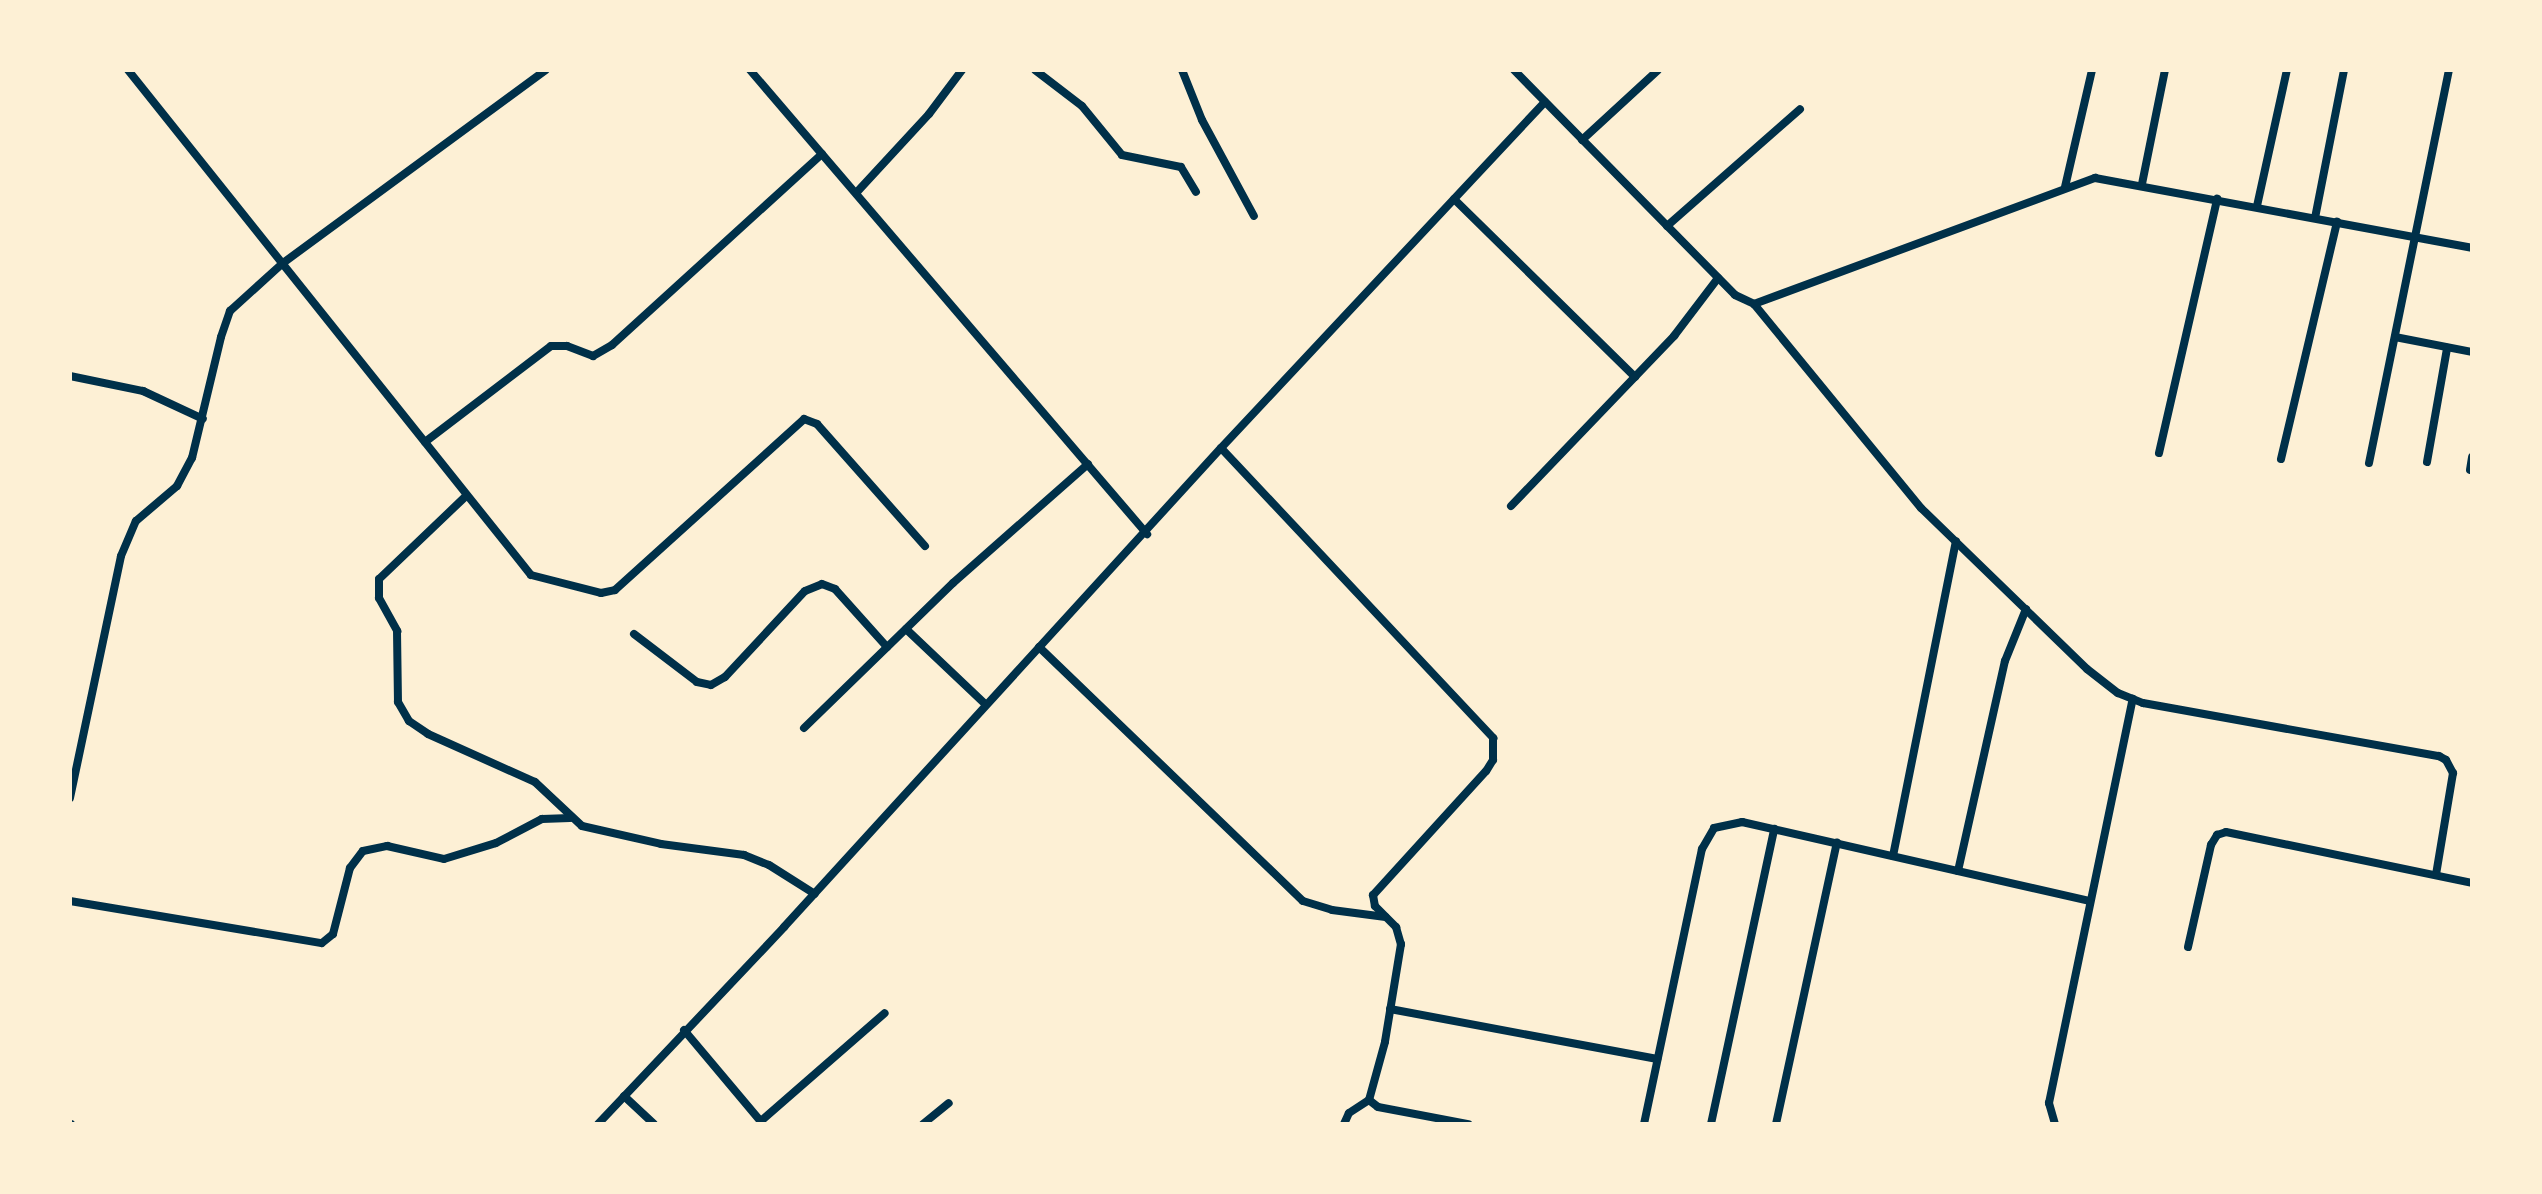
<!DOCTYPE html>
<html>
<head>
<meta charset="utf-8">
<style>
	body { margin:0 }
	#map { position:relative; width:2542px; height:1194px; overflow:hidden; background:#fdf0d5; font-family:"PT Sans",sans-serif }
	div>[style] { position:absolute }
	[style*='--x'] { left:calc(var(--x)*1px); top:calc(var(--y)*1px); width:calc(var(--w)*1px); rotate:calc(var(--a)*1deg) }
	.minor>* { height:8px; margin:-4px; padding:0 4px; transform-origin:4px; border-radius:4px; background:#003049 }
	span { translate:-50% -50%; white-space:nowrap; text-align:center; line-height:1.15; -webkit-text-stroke:7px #fdf0d5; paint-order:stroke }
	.frame { position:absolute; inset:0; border:72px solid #fdf0d5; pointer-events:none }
</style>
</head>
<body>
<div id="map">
	<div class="minor">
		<div style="--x:128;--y:70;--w:646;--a:51.41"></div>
		<div style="--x:531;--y:575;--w:72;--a:14.4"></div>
		<div style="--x:601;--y:593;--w:14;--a:-12"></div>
		<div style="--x:615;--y:590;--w:255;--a:-42.1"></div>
		<div style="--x:804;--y:419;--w:14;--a:21"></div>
		<div style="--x:817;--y:424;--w:163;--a:48.5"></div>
		<div style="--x:750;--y:70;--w:611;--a:49.45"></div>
		<div style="--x:1035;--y:70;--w:59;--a:37.5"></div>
		<div style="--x:1082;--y:106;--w:63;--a:50.8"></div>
		<div style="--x:1122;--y:155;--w:60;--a:11.5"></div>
		<div style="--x:1181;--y:167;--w:29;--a:59"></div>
		<div style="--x:1182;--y:70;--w:54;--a:68.2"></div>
		<div style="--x:1202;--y:120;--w:109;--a:61.6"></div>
		<div style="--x:1514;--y:70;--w:315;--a:45.5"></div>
		<div style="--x:1735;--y:295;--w:21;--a:25"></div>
		<div style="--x:1754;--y:304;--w:364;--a:-20.3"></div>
		<div style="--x:2095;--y:178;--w:383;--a:10.5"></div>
		<div style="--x:1582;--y:140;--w:103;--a:-42.6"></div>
		<div style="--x:2142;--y:184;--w:116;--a:-78.6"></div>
		<div style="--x:2065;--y:187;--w:120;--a:-77"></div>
		<div style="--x:857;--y:192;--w:106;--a:-47.3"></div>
		<div style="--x:929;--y:114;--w:55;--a:-53.1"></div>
		<div style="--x:1454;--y:199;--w:254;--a:44.5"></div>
		<div style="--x:2257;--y:206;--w:139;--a:-77.6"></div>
		<div style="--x:2315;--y:218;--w:151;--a:-78.9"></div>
		<div style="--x:1667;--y:226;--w:177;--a:-41.3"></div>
		<div style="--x:1754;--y:304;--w:264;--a:50.7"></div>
		<div style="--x:1921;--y:508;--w:231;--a:44.1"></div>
		<div style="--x:2087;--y:669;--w:39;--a:38"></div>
		<div style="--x:2118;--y:693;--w:27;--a:22"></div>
		<div style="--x:2143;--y:703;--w:301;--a:10.2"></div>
		<div style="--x:2439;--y:756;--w:8;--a:30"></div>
		<div style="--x:2446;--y:760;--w:15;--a:62"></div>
		<div style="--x:2453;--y:773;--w:103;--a:99.5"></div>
		<div style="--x:2395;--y:337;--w:78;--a:11"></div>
		<div style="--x:70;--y:376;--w:75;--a:11.6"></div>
		<div style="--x:143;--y:391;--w:66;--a:25"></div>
		<div style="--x:425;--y:442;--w:158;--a:-37.3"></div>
		<div style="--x:551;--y:346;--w:16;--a:0"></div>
		<div style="--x:567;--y:346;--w:28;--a:21"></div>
		<div style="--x:593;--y:356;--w:22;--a:-30"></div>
		<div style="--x:612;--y:345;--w:284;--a:-42.3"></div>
		<div style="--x:1221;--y:448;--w:398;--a:46.8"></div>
		<div style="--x:1493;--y:738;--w:22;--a:90"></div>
		<div style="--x:1493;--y:760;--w:13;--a:122"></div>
		<div style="--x:1486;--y:771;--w:168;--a:132.3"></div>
		<div style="--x:1373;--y:895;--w:11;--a:80"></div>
		<div style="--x:1375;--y:906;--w:30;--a:45"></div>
		<div style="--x:1396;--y:927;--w:18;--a:74"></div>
		<div style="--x:1401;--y:944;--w:99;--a:99.3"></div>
		<div style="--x:1385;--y:1042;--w:60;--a:105.4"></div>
		<div style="--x:1369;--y:1100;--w:11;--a:38"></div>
		<div style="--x:1378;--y:1107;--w:92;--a:10.7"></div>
		<div style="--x:2159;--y:453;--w:261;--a:-77.1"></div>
		<div style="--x:2281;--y:459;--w:244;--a:-76.7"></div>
		<div style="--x:2427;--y:462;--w:116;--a:-80"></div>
		<div style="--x:2369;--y:463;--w:401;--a:-78.5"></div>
		<div style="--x:2470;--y:470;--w:13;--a:-81"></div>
		<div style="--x:466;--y:496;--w:120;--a:136.3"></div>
		<div style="--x:379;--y:579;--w:19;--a:90"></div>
		<div style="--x:379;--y:598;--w:38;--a:61"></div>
		<div style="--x:397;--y:631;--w:71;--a:89.2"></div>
		<div style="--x:398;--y:702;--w:22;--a:60"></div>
		<div style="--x:409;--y:721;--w:23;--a:34"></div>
		<div style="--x:428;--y:734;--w:117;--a:24.2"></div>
		<div style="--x:535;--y:782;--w:64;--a:43.1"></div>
		<div style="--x:582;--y:826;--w:81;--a:12.8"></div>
		<div style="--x:661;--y:844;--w:84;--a:7.5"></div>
		<div style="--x:744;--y:855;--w:27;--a:22"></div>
		<div style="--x:769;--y:865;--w:54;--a:32.2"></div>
		<div style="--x:1511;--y:506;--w:236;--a:-46.2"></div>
		<div style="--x:1674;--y:336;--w:73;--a:-52.8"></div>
		<div style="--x:906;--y:629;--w:110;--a:43.5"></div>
		<div style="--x:634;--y:634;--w:79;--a:37.3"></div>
		<div style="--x:697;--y:682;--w:14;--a:12"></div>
		<div style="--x:711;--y:685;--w:16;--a:-30"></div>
		<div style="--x:725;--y:677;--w:117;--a:-47.1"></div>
		<div style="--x:805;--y:591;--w:18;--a:-22"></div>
		<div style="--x:822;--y:584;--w:14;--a:21"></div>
		<div style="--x:835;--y:589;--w:78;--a:48.1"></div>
		<div style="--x:1039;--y:647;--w:366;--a:43.9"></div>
		<div style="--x:1303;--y:901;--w:30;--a:17"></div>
		<div style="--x:1332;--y:910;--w:54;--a:7.4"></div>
		<div style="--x:804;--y:728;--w:208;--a:-44.2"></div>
		<div style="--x:953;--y:583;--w:180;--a:-41.4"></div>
		<div style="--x:70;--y:798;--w:247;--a:-78.1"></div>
		<div style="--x:121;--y:556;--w:38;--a:-67"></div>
		<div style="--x:136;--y:521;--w:54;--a:-40.5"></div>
		<div style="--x:177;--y:486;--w:32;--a:-62"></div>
		<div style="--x:192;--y:458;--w:124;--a:-76.5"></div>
		<div style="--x:221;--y:337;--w:28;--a:-71"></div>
		<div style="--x:230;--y:311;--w:72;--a:-42.2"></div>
		<div style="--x:283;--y:263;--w:326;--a:-36.3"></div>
		<div style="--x:1893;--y:856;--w:321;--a:-78.7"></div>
		<div style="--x:1958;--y:871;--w:215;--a:-77.4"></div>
		<div style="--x:2005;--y:661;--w:56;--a:-68"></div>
		<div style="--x:70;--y:901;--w:255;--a:9.5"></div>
		<div style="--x:322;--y:943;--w:14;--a:-39"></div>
		<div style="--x:333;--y:934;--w:68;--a:-75.6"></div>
		<div style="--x:350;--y:868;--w:21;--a:-53"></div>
		<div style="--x:363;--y:851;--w:25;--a:-12"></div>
		<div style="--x:387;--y:846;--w:58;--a:12.8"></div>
		<div style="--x:444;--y:859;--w:54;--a:-17.1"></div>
		<div style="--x:496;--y:843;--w:52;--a:-27.6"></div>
		<div style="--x:542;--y:819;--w:28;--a:-2"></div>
		<div style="--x:2188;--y:947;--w:105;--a:-77.3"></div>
		<div style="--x:2211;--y:845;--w:12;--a:-59"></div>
		<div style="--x:2217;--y:835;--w:9;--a:-18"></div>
		<div style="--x:2226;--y:832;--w:251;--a:11.7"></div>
		<div style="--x:1390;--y:1009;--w:272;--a:10.6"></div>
		<div style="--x:684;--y:1030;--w:123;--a:50"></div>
		<div style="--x:624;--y:1096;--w:41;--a:43"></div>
		<div style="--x:761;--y:1121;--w:164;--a:-41.1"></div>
		<div style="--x:70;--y:1124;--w:1;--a:0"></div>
		<div style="--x:598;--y:1124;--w:271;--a:-46.6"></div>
		<div style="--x:784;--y:927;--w:648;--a:-47.63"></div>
		<div style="--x:1221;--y:448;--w:474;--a:-46.9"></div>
		<div style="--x:923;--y:1124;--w:33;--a:-39"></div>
		<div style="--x:1344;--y:1124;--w:12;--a:-66"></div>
		<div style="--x:1349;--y:1113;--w:24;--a:-33"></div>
		<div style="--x:1644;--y:1124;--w:281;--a:-78.1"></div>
		<div style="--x:1702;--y:849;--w:24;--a:-60"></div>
		<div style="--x:1714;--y:828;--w:29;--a:-12"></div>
		<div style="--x:1742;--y:822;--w:356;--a:12.8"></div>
		<div style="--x:1711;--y:1124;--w:302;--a:-77.9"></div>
		<div style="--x:1776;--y:1124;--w:288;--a:-77.8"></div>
		<div style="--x:2055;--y:1124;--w:22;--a:-106"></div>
		<div style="--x:2049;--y:1103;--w:413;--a:-78.3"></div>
	</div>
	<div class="frame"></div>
</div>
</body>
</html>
